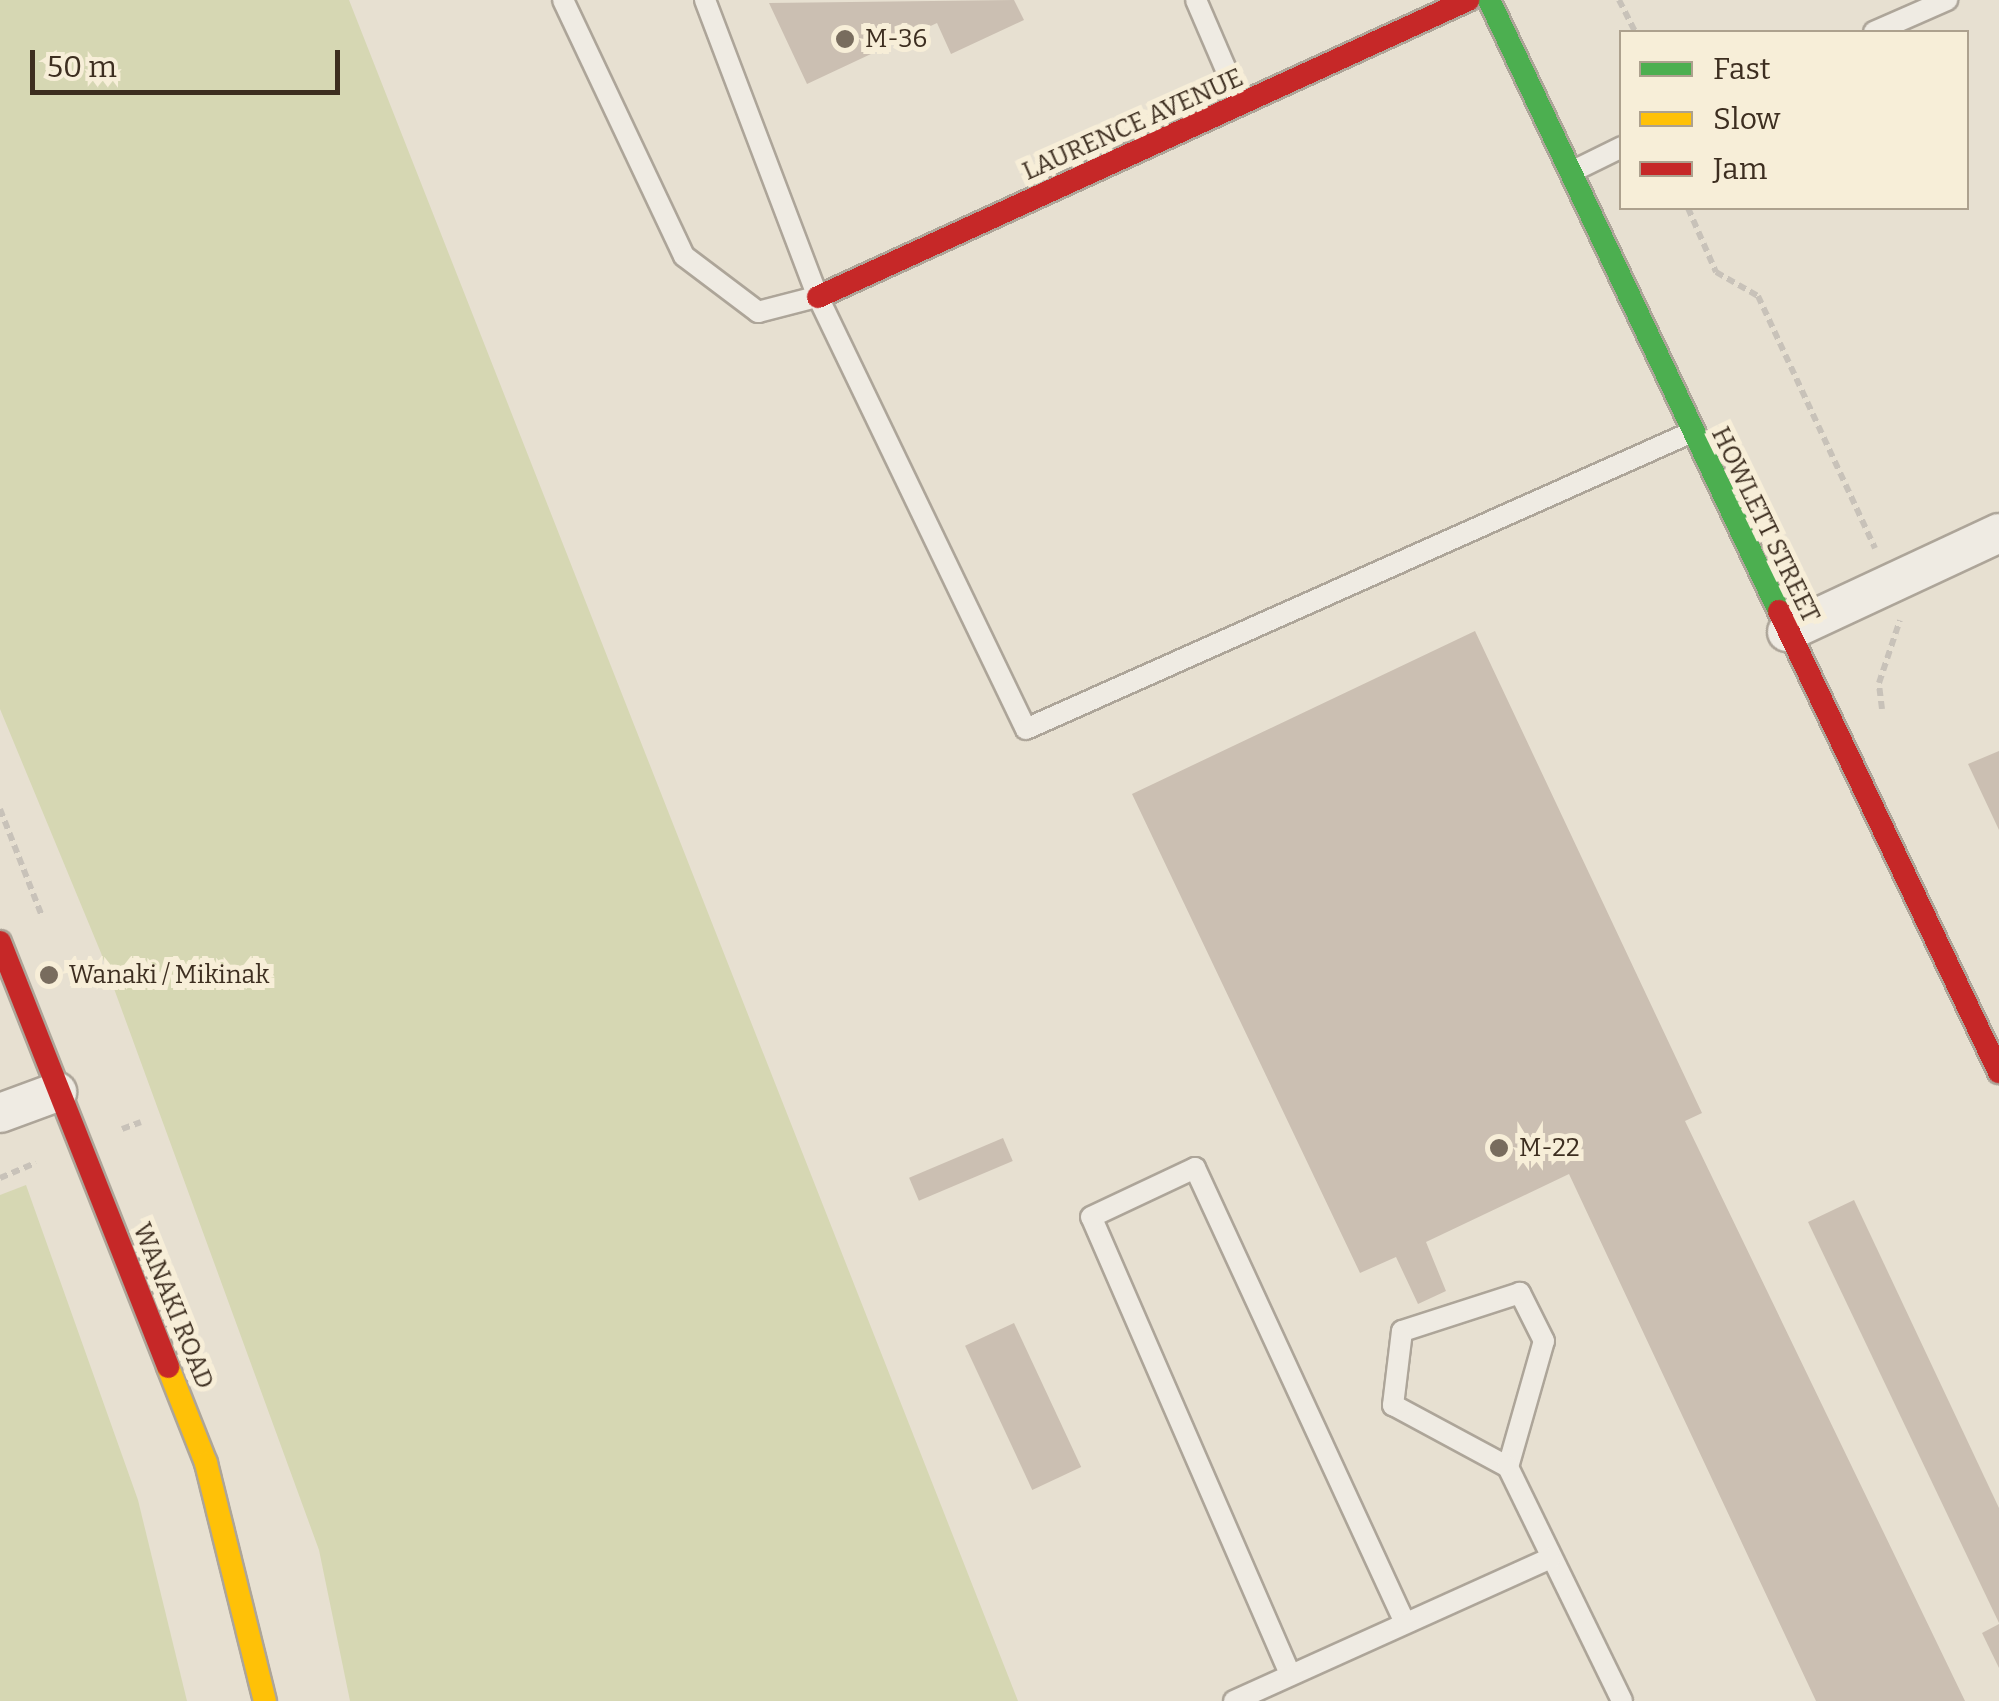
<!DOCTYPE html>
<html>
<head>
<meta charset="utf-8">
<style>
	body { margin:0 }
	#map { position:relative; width:1999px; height:1701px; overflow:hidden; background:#e7e0d1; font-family:Bitter,serif }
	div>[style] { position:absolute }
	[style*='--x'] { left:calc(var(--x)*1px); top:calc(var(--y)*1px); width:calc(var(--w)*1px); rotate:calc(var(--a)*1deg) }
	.green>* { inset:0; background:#d6d7b3 }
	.building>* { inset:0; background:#cbbfb2; transform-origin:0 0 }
	.path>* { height:6px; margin-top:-3px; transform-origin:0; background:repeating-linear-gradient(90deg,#c8c2b9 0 8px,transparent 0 13px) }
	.roads { filter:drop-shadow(2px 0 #ada599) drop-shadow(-2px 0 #ada599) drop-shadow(0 2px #ada599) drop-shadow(0 -2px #ada599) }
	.lane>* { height:20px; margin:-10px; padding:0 10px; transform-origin:10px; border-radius:10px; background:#efebe3 }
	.street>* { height:38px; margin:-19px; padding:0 19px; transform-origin:19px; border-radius:19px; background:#efebe3 }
	.fast>* { height:22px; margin:-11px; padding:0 11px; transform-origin:11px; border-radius:11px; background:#4caf50 }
	.slow>* { height:22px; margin:-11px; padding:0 11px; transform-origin:11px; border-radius:11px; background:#ffc107 }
	.jam>* { height:22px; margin:-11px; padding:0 11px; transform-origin:11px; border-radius:11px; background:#c62828 }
	.dots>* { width:28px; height:28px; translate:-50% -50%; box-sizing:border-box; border:5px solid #f7eed8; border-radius:50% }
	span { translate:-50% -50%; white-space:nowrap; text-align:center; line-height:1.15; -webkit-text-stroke:10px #f7eed8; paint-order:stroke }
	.poi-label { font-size:25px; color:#3d2e20 }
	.left { translate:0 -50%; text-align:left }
	.street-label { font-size:25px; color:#3d2e20 }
	.legend { position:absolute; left:1619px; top:30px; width:350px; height:180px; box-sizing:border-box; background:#f7eed8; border:2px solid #ada18e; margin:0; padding:12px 18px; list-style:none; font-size:30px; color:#3d2e20 }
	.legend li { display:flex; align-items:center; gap:20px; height:50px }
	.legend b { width:50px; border:2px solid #ada18e }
	.scale { position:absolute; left:30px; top:50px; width:310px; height:45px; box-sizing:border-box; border:5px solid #3d2e20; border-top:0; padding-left:12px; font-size:30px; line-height:35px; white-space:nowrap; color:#3d2e20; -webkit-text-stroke:8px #f7eed8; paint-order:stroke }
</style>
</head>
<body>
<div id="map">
	<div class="green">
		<div style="clip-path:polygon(0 0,349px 0,1018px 1701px,350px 1701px,319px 1550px,101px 953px,0 709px)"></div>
		<div style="clip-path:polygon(26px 1185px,138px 1500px,187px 1701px,0 1701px,0 1195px)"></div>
	</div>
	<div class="building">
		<div style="clip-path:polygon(1014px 0,1024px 20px,951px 54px,937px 23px,807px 84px,769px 3px)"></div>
		<div style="clip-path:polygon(1475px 631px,1702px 1113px,1685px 1121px,1965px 1701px,1816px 1701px,1569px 1174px,1426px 1242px,1446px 1291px,1418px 1304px,1396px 1257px,1360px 1273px,1132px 794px)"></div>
		<div style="clip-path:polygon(1999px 751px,1999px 830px,1968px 764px)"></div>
		<div style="left:1003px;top:1138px;width:25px;height:102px;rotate:67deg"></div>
		<div style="clip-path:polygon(1854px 1200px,1999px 1508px,1999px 1623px,1808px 1222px)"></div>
		<div style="left:1014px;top:1323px;width:159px;height:54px;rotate:65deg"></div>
		<div style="clip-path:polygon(1999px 1624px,1999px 1668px,1982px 1633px)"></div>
	</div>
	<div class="path">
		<div style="--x:1619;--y:0;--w:36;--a:63"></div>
		<div style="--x:1688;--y:208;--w:70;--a:66.4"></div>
		<div style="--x:1716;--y:272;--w:48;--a:29.7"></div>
		<div style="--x:1758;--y:296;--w:278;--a:65.1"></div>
		<div style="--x:1882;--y:709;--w:26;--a:-97"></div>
		<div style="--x:1879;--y:683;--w:66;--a:-71.6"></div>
		<div style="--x:0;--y:809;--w:115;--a:68.6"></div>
		<div style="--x:122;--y:1129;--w:20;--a:-20"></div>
		<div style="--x:0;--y:1178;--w:39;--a:-23"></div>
	</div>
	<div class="roads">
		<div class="lane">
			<div style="--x:563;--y:0;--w:283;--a:64.7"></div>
			<div style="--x:684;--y:256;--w:93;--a:37.1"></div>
			<div style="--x:758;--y:312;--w:60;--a:-14.5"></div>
			<div style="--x:705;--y:0;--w:318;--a:69.2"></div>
			<div style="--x:818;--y:297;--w:479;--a:64.3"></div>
			<div style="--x:1026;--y:729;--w:727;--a:-24.03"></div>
			<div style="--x:1196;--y:0;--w:109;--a:66.7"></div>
			<div style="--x:1874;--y:32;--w:80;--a:-23.7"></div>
			<div style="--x:1571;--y:172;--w:57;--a:-26.1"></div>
			<div style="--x:1508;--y:1467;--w:131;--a:-74.1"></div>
			<div style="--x:1544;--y:1341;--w:54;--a:-116.6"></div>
			<div style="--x:1520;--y:1293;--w:124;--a:162.1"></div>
			<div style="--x:1402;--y:1331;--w:75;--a:96.9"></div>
			<div style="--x:1393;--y:1405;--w:131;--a:28.3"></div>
			<div style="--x:1508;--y:1467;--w:260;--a:64"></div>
			<div style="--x:1290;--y:1674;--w:498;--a:-113.5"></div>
			<div style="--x:1091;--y:1217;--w:115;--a:-25.2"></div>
			<div style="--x:1195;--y:1168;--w:501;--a:65.22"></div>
			<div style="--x:1234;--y:1701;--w:347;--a:-24.3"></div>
		</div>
		<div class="street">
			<div style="--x:1787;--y:632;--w:234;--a:-25"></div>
			<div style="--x:0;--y:1113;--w:61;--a:-20.2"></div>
		</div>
		<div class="fast">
			<div style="--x:1489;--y:0;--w:676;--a:64.61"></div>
		</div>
		<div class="slow">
			<div style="--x:168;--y:1367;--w:103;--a:68.4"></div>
			<div style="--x:206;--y:1463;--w:245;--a:76.1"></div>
		</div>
		<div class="jam">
			<div style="--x:818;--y:297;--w:715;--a:-24.56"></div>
			<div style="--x:1779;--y:611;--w:511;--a:64.49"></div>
			<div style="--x:0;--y:942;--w:457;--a:68.4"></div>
		</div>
	</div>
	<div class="dots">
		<div style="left:845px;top:39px;background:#786c5e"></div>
		<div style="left:49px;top:975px;background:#786c5e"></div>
		<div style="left:1499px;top:1148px;background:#786c5e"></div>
	</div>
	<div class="poi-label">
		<span class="left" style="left:865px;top:39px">M-36</span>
		<span class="left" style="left:69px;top:975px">Wanaki / Mikinak</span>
		<span class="left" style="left:1519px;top:1148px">M-22</span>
	</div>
	<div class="street-label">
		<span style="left:1133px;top:125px;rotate:-24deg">LAURENCE AVENUE</span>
		<span style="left:1765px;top:525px;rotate:64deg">HOWLETT STREET</span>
		<span style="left:173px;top:1306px;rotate:68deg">WANAKI ROAD</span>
	</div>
	<ul class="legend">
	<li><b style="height:12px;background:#4caf50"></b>Fast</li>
	<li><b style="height:12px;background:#ffc107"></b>Slow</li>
	<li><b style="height:12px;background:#c62828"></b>Jam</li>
	</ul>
	<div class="scale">50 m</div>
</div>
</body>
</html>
